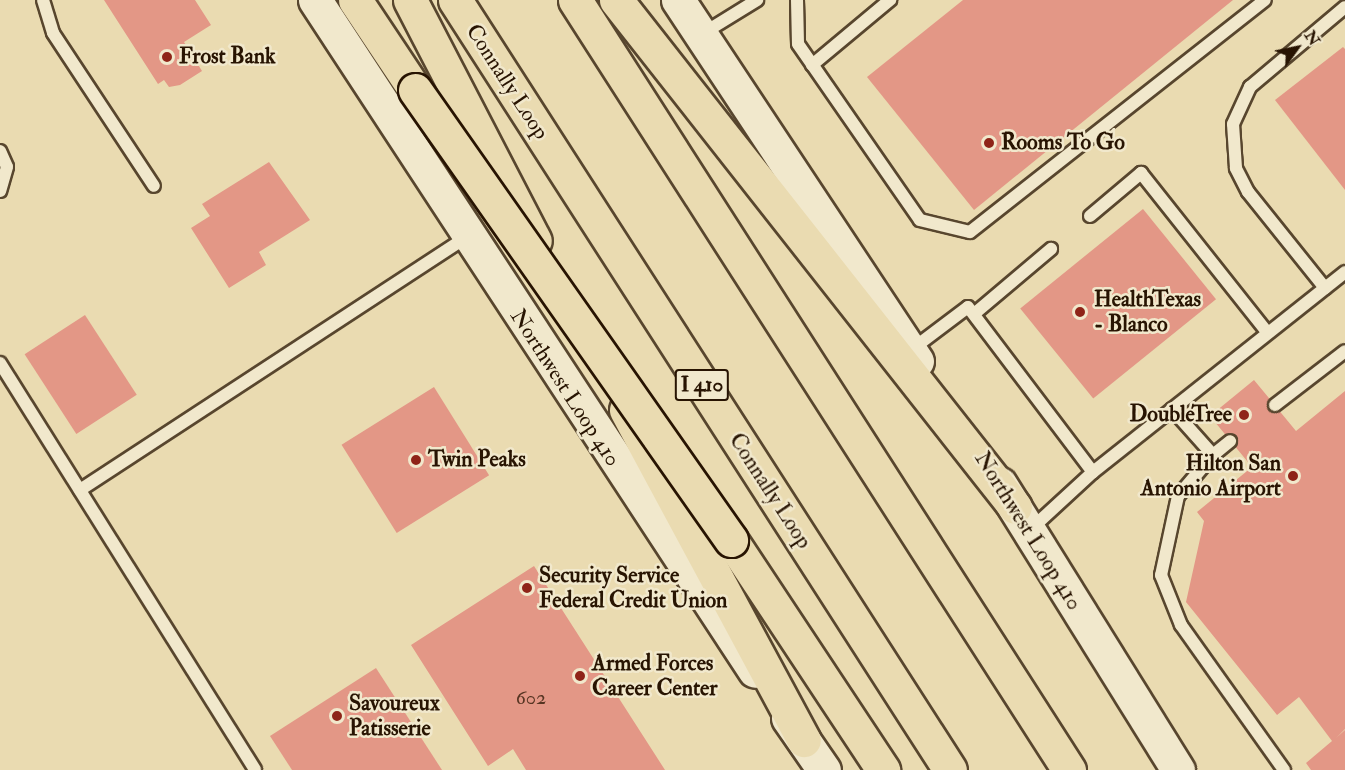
<!DOCTYPE html>
<html>
<head>
<meta charset="utf-8">
<style>
	body { margin:0 }
	#map { position:relative; width:1345px; height:770px; overflow:hidden; background:#eadbb1; font-family:"IM FELL Double Pica",serif }
	div>[style] { position:absolute }
	[style*='--x'] { left:calc(var(--x)*1px); top:calc(var(--y)*1px); width:calc(var(--w)*1px); rotate:calc(var(--a)*1deg) }
	.building>* { inset:0; background:#e39786; transform-origin:0 0 }
	.roads { filter:drop-shadow(2px 0 #58462e) drop-shadow(-2px 0 #58462e) drop-shadow(0 2px #58462e) drop-shadow(0 -2px #58462e) }
	.lane>* { height:12px; margin:-6px; padding:0 6px; transform-origin:6px; border-radius:6px; background:#f1e8cc }
	.secondary>* { height:33px; margin:-16.5px; padding:0 16.5px; transform-origin:16.5px; border-radius:16.5px; background:#f1e8cc }
	.highway>* { height:33px; margin:-16.5px; padding:0 16.5px; transform-origin:16.5px; border-radius:16.5px; background:#eadbb1 }
	.bridges { filter:drop-shadow(2px 0 #281402) drop-shadow(-2px 0 #281402) drop-shadow(0 2px #281402) drop-shadow(0 -2px #281402) }
	.highway-bridge>* { height:33px; margin:-16.5px; padding:0 16.5px; transform-origin:16.5px; border-radius:16.5px; background:#eadbb1 }
	.dots>* { width:16px; height:16px; translate:-50% -50%; box-sizing:border-box; border:3px solid #f1e8cc; border-radius:50% }
	span { translate:-50% -50%; white-space:nowrap; text-align:center; line-height:1.15; -webkit-text-stroke:5px #f1e8cc; paint-order:stroke }
	.number-label { font-size:20px; color:#573523 }
	.number-label span { -webkit-text-stroke-width:0 }
	.shield-label span { padding:2px 4px; background:#f1e8cc; border:2px solid; border-radius:4px; -webkit-text-stroke-width:0 }
	.shield-label { font-size:21px; color:#281402; font-weight:700 }
	.poi-label { font-size:22px; color:#281402; font-weight:700 }
	.left { translate:0 -50%; text-align:left }
	.right { translate:-100% -50%; text-align:right }
	.street-label { font-size:22px; color:#281402 }
	.north { position:absolute; left:1267px; top:18px; width:60px; height:60px; -webkit-text-stroke:4px #f1e8cc; paint-order:stroke; rotate:57deg; font-size:16px; font-weight:700; line-height:24px; text-align:center; color:#281402 }
	.north::after { content:''; display:block; margin:auto; width:21px; height:27px; background:#281402; clip-path:polygon(50% 0,100% 100%,50% 72%,0 100%) }
</style>
</head>
<body>
<div id="map">
	<div class="building">
		<div style="clip-path:polygon(104px 0,195px 0,211px 25px,184px 42px,202px 71px,180px 85px,169px 87px,164px 80px,158px 84px)"></div>
		<div style="clip-path:polygon(963px 0,1233px 0,974px 210px,867px 77px)"></div>
		<div style="clip-path:polygon(1343px 47px,1345px 49px,1345px 190px,1275px 100px)"></div>
		<div style="clip-path:polygon(269px 162px,310px 220px,259px 252px,266px 265px,229px 288px,191px 228px,210px 216px,202px 204px)"></div>
		<div style="left:1143px;top:209px;width:116px;height:158px;rotate:51deg"></div>
		<div style="left:85px;top:315px;width:95px;height:72px;rotate:57deg"></div>
		<div style="clip-path:polygon(1254px 380px,1296px 431px,1345px 391px,1345px 729px,1336px 738px,1345px 730px,1345px 770px,1311px 770px,1306px 763px,1332px 741px,1299px 697px,1277px 715px,1186px 602px,1204px 521px,1197px 512px,1252px 467px,1210px 416px)"></div>
		<div style="left:434px;top:387px;width:104px;height:109px;rotate:58deg"></div>
		<div style="clip-path:polygon(534px 566px,665px 770px,526px 770px,513px 749px,488px 766px,411px 645px)"></div>
		<div style="clip-path:polygon(376px 668px,442px 770px,292px 770px,270px 736px)"></div>
	</div>
	<div class="roads">
		<div class="lane">
			<div style="--x:43;--y:0;--w:34;--a:73"></div>
			<div style="--x:53;--y:33;--w:183;--a:56.6"></div>
			<div style="--x:797;--y:0;--w:44;--a:88.7"></div>
			<div style="--x:798;--y:44;--w:214;--a:55.3"></div>
			<div style="--x:920;--y:220;--w:51;--a:13.5"></div>
			<div style="--x:970;--y:232;--w:375;--a:-38.2"></div>
			<div style="--x:702;--y:34;--w:65;--a:-31.7"></div>
			<div style="--x:812;--y:65;--w:102;--a:-39.8"></div>
			<div style="--x:0;--y:151;--w:17;--a:66"></div>
			<div style="--x:7;--y:167;--w:25;--a:106"></div>
			<div style="--x:1090;--y:216;--w:67;--a:-40.1"></div>
			<div style="--x:1141;--y:173;--w:204;--a:51.6"></div>
			<div style="--x:1325;--y:288;--w:123;--a:-128.7"></div>
			<div style="--x:1248;--y:192;--w:27;--a:-117"></div>
			<div style="--x:1236;--y:168;--w:44;--a:-93.9"></div>
			<div style="--x:1233;--y:124;--w:41;--a:-65.3"></div>
			<div style="--x:1250;--y:87;--w:124;--a:-40.1"></div>
			<div style="--x:974;--y:314;--w:101;--a:-40.2"></div>
			<div style="--x:911;--y:350;--w:71;--a:-37"></div>
			<div style="--x:968;--y:307;--w:207;--a:52.9"></div>
			<div style="--x:0;--y:363;--w:480;--a:57.9"></div>
			<div style="--x:1275;--y:405;--w:88;--a:-37.6"></div>
			<div style="--x:1172;--y:409;--w:62;--a:48.3"></div>
			<div style="--x:1213;--y:455;--w:54;--a:130.5"></div>
			<div style="--x:1178;--y:496;--w:81;--a:102.1"></div>
			<div style="--x:1161;--y:575;--w:54;--a:68.2"></div>
			<div style="--x:1181;--y:625;--w:178;--a:54.6"></div>
			<div style="--x:1213;--y:455;--w:22;--a:-39"></div>
			<div style="--x:80;--y:490;--w:462;--a:-33.2"></div>
			<div style="--x:1031;--y:529;--w:84;--a:-42.6"></div>
			<div style="--x:1093;--y:472;--w:322;--a:-38.4"></div>
		</div>
		<div class="secondary">
			<div style="--x:315;--y:0;--w:802;--a:56.75"></div>
			<div style="--x:678;--y:0;--w:433;--a:56.5"></div>
			<div style="--x:1000;--y:484;--w:337;--a:58.1"></div>
			<div style="--x:788;--y:718;--w:63;--a:55.3"></div>
		</div>
		<div class="highway">
			<div style="--x:355;--y:0;--w:108;--a:56.3"></div>
			<div style="--x:410;--y:0;--w:271;--a:62.6"></div>
			<div style="--x:455;--y:0;--w:915;--a:57.26"></div>
			<div style="--x:575;--y:0;--w:915;--a:57.32"></div>
			<div style="--x:616;--y:0;--w:645;--a:51.8"></div>
			<div style="--x:626;--y:410;--w:375;--a:61.7"></div>
			<div style="--x:731;--y:540;--w:276;--a:56.5"></div>
		</div>
	</div>
	<div class="bridges">
		<div class="highway-bridge">
			<div style="--x:415;--y:90;--w:550;--a:54.92"></div>
		</div>
	</div>
	<div class="dots">
		<div style="left:167px;top:57px;background:#8f2418"></div>
		<div style="left:989px;top:143px;background:#8f2418"></div>
		<div style="left:1080px;top:312px;background:#8f2418"></div>
		<div style="left:1244px;top:415px;background:#8f2418"></div>
		<div style="left:416px;top:460px;background:#8f2418"></div>
		<div style="left:1293px;top:476px;background:#8f2418"></div>
		<div style="left:527px;top:588px;background:#8f2418"></div>
		<div style="left:580px;top:676px;background:#8f2418"></div>
		<div style="left:337px;top:716px;background:#8f2418"></div>
	</div>
	<div class="number-label">
		<span style="left:531px;top:697px">602</span>
	</div>
	<div class="shield-label">
		<span style="left:702px;top:385px">I 410</span>
	</div>
	<div class="poi-label">
		<span class="left" style="left:179px;top:57px">Frost Bank</span>
		<span class="left" style="left:1001px;top:143px">Rooms To Go</span>
		<span class="left" style="left:1094px;top:312px">HealthTexas<br>- Blanco</span>
		<span class="right" style="left:1232px;top:415px">DoubleTree</span>
		<span class="left" style="left:428px;top:460px">Twin Peaks</span>
		<span class="right" style="left:1281px;top:476px">Hilton San<br>Antonio Airport</span>
		<span class="left" style="left:539px;top:588px">Security Service<br>Federal Credit Union</span>
		<span class="left" style="left:592px;top:676px">Armed Forces<br>Career Center</span>
		<span class="left" style="left:349px;top:716px">Savoureux<br>Patisserie</span>
	</div>
	<div class="street-label">
		<span style="left:507px;top:82px;rotate:57deg">Connally Loop</span>
		<span style="left:565px;top:388px;rotate:57deg">Northwest Loop 410</span>
		<span style="left:770px;top:491px;rotate:57deg">Connally Loop</span>
		<span style="left:1028px;top:531px;rotate:58deg">Northwest Loop 410</span>
	</div>
	<div class="north">N</div>
</div>
</body>
</html>
